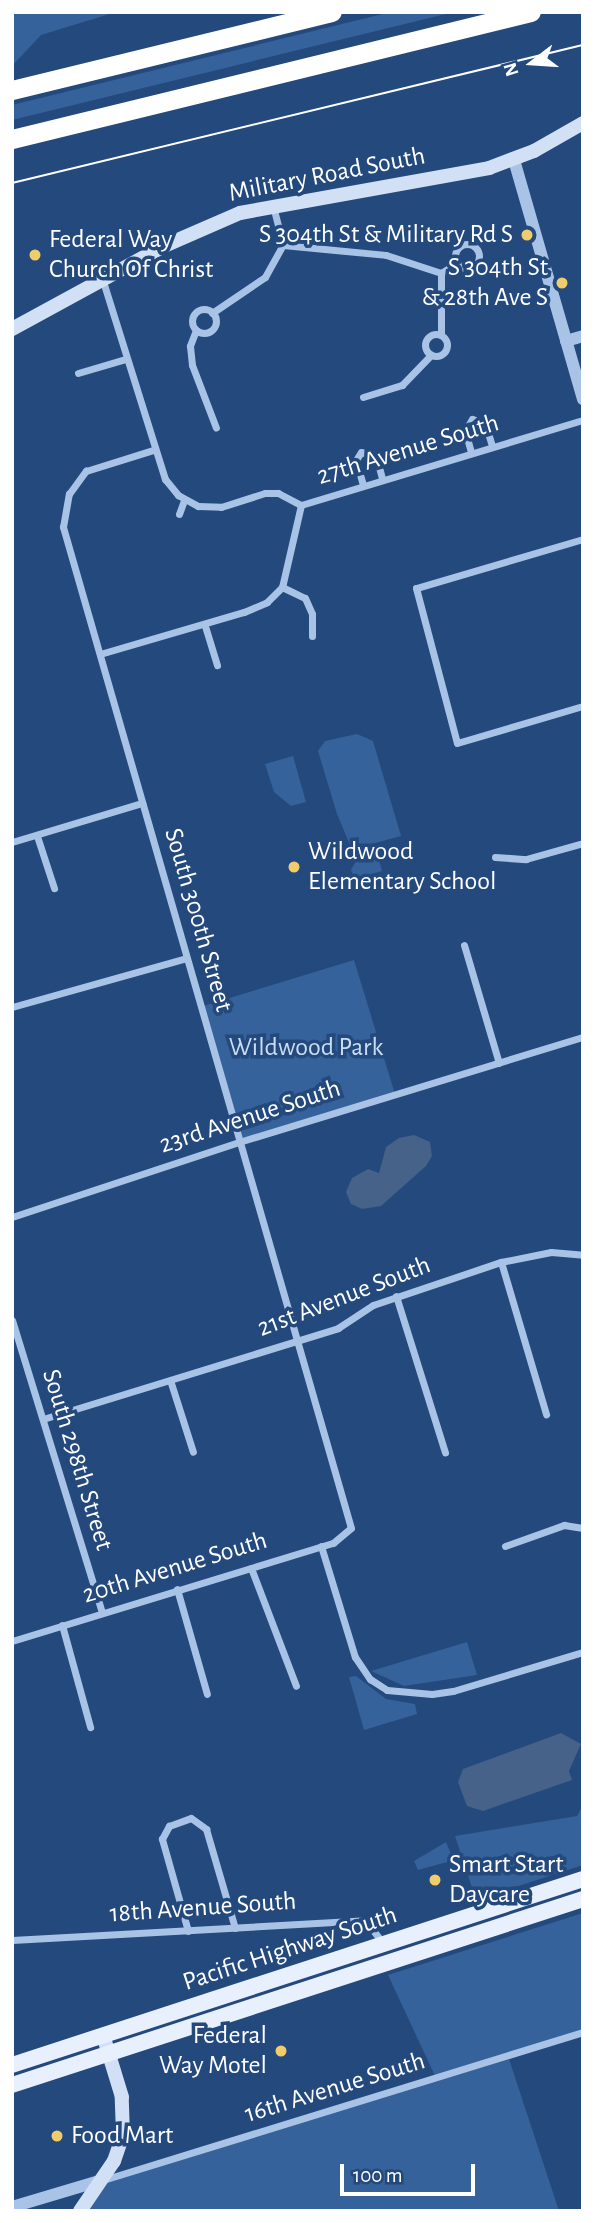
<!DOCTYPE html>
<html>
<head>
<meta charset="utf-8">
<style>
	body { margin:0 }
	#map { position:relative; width:595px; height:2223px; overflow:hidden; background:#23497d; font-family:"Alegreya Sans",sans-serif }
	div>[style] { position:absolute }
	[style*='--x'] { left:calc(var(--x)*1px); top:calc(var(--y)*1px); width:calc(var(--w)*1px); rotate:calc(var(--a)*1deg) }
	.green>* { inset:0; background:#36629b; transform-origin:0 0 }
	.water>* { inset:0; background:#466288 }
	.minor>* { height:7px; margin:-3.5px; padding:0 3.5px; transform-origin:3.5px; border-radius:3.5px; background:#a8c3e6 }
	.minor>.ring { margin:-3.5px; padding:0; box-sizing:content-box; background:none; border:7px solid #a8c3e6; border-radius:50% }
	.tertiary>* { height:12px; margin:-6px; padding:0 6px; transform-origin:6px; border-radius:6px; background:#a8c3e6 }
	.secondary>* { height:14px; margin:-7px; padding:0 7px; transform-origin:7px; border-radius:7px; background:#d1e0f5 }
	.primary>* { height:16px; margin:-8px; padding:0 8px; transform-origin:8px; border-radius:8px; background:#e9f0fd }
	.motorway>* { height:19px; margin:-9.5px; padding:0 9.5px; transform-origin:9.5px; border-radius:9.5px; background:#fff }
	.tram>* { height:2px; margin:-1px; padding:0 1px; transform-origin:1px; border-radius:1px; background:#fff }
	.dots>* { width:19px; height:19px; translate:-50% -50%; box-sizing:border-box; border:4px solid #23497d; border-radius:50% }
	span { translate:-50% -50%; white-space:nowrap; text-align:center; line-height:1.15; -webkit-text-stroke:7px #23497d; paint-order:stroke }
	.street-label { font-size:26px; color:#fff }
	.poi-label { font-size:26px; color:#fff }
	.right { translate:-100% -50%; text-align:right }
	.left { translate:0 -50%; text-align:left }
	.park-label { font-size:26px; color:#cbddf5 }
	.frame { position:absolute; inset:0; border:14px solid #fff; pointer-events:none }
	.north { position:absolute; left:497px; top:28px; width:70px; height:70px; -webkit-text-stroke:5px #23497d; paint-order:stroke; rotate:253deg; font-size:19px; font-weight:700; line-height:28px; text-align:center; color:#fff }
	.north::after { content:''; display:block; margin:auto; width:24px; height:32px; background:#fff; clip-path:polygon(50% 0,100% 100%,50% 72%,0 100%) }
	.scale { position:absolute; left:340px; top:2164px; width:135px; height:32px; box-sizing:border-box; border:4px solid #fff; border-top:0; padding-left:9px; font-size:21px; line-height:24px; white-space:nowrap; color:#fff; -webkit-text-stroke:5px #23497d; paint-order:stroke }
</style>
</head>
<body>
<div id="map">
	<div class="green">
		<div style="clip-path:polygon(12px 12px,116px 12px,41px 35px,12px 66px)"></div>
		<div style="clip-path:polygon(391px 12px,454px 12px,12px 120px,12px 105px)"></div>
		<div style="clip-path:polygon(357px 734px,373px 741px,401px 836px,357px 848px,350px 845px,337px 814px,318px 751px,325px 741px)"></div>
		<div style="clip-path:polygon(293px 756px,306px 802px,291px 806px,274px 792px,265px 764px)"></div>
		<div style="clip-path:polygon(370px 855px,379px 860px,382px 871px,354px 879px,351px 870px,357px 859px)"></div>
		<div style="left:354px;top:960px;width:139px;height:160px;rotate:73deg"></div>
		<div style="clip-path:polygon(467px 1642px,477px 1675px,404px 1686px,371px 1671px)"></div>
		<div style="clip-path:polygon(356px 1676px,386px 1699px,415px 1704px,417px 1714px,364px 1730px,349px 1677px)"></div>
		<div style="clip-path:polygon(583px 1805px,583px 1865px,476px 1900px,455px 1836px,577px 1816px)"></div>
		<div style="clip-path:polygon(446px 1842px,452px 1856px,447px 1862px,418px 1870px,414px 1861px)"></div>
		<div style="clip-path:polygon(583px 1913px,583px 2032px,508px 2056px,559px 2211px,80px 2211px,99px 2181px,436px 2078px,388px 1975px)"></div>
	</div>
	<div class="water">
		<div style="clip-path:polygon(414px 1135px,430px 1142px,432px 1156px,426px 1166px,381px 1206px,362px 1209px,351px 1204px,346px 1192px,352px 1178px,368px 1169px,379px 1173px,386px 1147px,399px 1138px)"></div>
		<div style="clip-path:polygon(561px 1733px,581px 1744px,569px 1771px,572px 1780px,483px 1811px,467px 1806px,458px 1782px,463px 1769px)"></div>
	</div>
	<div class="minor">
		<div style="--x:273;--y:206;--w:40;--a:75.6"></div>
		<div class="ring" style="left:455px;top:244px;width:17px;height:17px"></div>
		<div style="--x:441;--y:273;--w:62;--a:90"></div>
		<div style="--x:441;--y:273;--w:19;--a:-32"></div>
		<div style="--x:102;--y:278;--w:211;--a:72.6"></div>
		<div style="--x:165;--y:479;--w:21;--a:51"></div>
		<div style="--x:178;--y:495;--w:23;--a:29"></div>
		<div style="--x:198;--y:506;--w:23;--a:2"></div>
		<div style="--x:221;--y:507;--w:46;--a:-17.7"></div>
		<div style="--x:265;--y:493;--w:13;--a:0"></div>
		<div style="--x:278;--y:493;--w:26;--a:28"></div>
		<div style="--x:301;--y:505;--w:295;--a:-16.8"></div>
		<div class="ring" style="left:192px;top:309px;width:17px;height:17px"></div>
		<div style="--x:212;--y:313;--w:64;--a:-34.2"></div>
		<div style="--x:265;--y:277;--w:37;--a:-61"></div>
		<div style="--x:283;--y:245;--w:103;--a:5.5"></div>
		<div style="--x:386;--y:255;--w:58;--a:18.1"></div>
		<div style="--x:196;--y:330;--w:17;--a:111"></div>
		<div style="--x:190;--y:346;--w:19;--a:84"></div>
		<div style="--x:192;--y:365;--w:67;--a:69.1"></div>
		<div class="ring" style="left:425px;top:334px;width:15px;height:15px"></div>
		<div style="--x:78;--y:373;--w:50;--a:-16.3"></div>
		<div style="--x:363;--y:397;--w:41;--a:-17.1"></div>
		<div style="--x:402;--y:385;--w:42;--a:-46"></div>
		<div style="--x:471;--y:452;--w:22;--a:-106"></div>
		<div style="--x:465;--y:431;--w:14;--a:-60"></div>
		<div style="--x:472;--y:419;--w:14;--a:17"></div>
		<div style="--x:485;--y:423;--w:24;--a:73"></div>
		<div style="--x:363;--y:485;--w:26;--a:-106"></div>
		<div style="--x:356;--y:460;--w:9;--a:-58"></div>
		<div style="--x:361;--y:452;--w:16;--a:15"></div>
		<div style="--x:376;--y:456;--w:23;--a:75"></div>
		<div style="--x:301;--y:505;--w:84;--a:103"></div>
		<div style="--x:282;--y:587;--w:25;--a:26"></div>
		<div style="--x:305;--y:598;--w:17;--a:66"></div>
		<div style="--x:312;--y:614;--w:22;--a:90"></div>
		<div style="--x:179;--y:514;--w:15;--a:-70"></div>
		<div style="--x:583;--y:539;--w:174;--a:163.6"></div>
		<div style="--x:416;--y:588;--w:160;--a:75.2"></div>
		<div style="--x:457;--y:743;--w:131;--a:-16.4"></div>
		<div style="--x:205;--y:626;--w:41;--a:72.9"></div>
		<div style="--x:100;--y:654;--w:150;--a:-16.3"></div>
		<div style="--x:244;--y:612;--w:25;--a:-23"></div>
		<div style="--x:267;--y:602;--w:21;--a:-45"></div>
		<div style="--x:37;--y:836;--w:55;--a:71.9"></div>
		<div style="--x:12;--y:842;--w:136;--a:-16.7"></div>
		<div style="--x:495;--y:857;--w:31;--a:4"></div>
		<div style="--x:526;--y:859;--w:59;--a:-15.7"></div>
		<div style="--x:464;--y:945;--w:123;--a:73.5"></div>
		<div style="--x:12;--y:1007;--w:181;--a:-15.7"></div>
		<div style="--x:12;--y:1217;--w:239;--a:-18.3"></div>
		<div style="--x:239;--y:1142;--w:360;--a:-17"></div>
		<div style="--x:501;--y:1262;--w:159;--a:73.5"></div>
		<div style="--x:396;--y:1296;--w:164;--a:72.6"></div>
		<div style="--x:12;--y:1320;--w:306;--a:72.9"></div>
		<div style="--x:171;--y:1383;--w:72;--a:72.3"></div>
		<div style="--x:43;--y:1419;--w:309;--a:-17.1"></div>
		<div style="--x:338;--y:1328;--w:42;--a:-33.3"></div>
		<div style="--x:373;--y:1305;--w:135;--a:-18.6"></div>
		<div style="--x:501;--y:1262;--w:51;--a:-11.3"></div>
		<div style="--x:551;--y:1252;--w:32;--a:5"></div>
		<div style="--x:321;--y:1546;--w:116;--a:73"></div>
		<div style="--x:355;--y:1657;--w:27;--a:56"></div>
		<div style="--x:370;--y:1679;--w:20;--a:33"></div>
		<div style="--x:387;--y:1690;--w:45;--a:5.1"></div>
		<div style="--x:432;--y:1694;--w:21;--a:-8"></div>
		<div style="--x:453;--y:1691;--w:136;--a:-16.7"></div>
		<div style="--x:505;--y:1546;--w:63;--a:-19.6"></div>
		<div style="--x:564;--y:1525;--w:19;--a:9"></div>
		<div style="--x:251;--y:1568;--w:126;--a:69.1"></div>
		<div style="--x:177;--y:1589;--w:109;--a:74.1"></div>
		<div style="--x:62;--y:1625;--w:106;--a:74.6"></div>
		<div style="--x:12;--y:1641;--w:336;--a:-17"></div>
		<div style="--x:333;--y:1543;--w:23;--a:-40"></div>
		<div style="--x:351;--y:1528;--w:1042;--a:-106.05"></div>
		<div style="--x:63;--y:527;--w:34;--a:-80"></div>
		<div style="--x:69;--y:494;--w:29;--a:-54"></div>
		<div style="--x:86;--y:471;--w:70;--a:-17.4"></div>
		<div style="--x:188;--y:1931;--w:96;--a:-105.8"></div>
		<div style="--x:162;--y:1839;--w:15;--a:-62"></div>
		<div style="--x:169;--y:1826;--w:23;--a:-20"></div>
		<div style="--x:191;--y:1818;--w:19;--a:36"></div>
		<div style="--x:206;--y:1829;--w:103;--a:73.7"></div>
		<div style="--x:12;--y:1940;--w:354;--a:-3.2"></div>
		<div style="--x:365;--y:1920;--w:29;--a:52"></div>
		<div style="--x:103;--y:2180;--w:502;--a:-17.14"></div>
	</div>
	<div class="tertiary">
		<div style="--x:514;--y:160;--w:249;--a:73.9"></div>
		<div style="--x:566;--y:341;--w:18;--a:-16"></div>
		<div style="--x:12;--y:2207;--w:91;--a:-16.6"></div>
	</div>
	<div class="secondary">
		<div style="--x:12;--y:329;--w:173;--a:-28.6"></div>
		<div style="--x:164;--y:246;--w:83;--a:-23.5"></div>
		<div style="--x:240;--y:213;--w:253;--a:-10.2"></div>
		<div style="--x:489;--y:168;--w:48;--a:-20.7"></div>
		<div style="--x:534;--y:151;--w:56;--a:-29.7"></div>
		<div style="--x:80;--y:2211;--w:60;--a:-55.8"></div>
		<div style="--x:114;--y:2161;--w:28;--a:-71"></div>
		<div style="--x:123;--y:2135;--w:38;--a:-92"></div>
		<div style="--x:122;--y:2097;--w:65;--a:-107"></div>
	</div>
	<div class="primary">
		<div style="--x:12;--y:2065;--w:601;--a:-18.04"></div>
		<div style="--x:12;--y:2085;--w:601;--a:-18.04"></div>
	</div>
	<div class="motorway">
		<div style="--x:12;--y:90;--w:329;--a:-13.7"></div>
		<div style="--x:12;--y:139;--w:534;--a:-13.75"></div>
	</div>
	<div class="tram">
		<div style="--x:12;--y:183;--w:587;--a:-13.59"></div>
	</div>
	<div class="dots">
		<div style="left:527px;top:235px;background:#f1cc6b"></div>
		<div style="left:35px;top:255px;background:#f1cc6b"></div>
		<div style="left:562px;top:283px;background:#f1cc6b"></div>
		<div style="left:294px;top:867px;background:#f1cc6b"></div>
		<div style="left:435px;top:1880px;background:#f1cc6b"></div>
		<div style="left:281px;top:2051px;background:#f1cc6b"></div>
		<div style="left:57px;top:2136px;background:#f1cc6b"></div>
	</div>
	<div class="street-label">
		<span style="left:327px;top:175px;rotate:-11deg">Military Road South</span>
		<span style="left:408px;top:450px;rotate:-17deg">27th Avenue South</span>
		<span style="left:198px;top:920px;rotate:74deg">South 300th Street</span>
		<span style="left:250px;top:1117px;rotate:-18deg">23rd Avenue South</span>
		<span style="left:344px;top:1297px;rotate:-21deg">21st Avenue South</span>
		<span style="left:77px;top:1460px;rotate:73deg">South 298th Street</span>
		<span style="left:175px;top:1568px;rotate:-17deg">20th Avenue South</span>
		<span style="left:203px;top:1908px;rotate:-4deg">18th Avenue South</span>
		<span style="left:290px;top:1949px;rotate:-18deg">Pacific Highway South</span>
		<span style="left:335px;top:2088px;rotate:-17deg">16th Avenue South</span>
	</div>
	<div class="poi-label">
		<span class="right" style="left:513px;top:235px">S 304th St &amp; Military Rd S</span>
		<span class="left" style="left:49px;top:255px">Federal Way<br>Church Of Christ</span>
		<span class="right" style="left:548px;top:283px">S 304th St<br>&amp; 28th Ave S</span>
		<span class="left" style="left:308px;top:867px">Wildwood<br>Elementary School</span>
		<span class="left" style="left:449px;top:1880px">Smart Start<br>Daycare</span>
		<span class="right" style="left:267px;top:2051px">Federal<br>Way Motel</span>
		<span class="left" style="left:71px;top:2136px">Food Mart</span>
	</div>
	<div class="park-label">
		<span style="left:306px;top:1048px">Wildwood Park</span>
	</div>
	<div class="frame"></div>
	<div class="north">N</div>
	<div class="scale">100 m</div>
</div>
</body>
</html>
